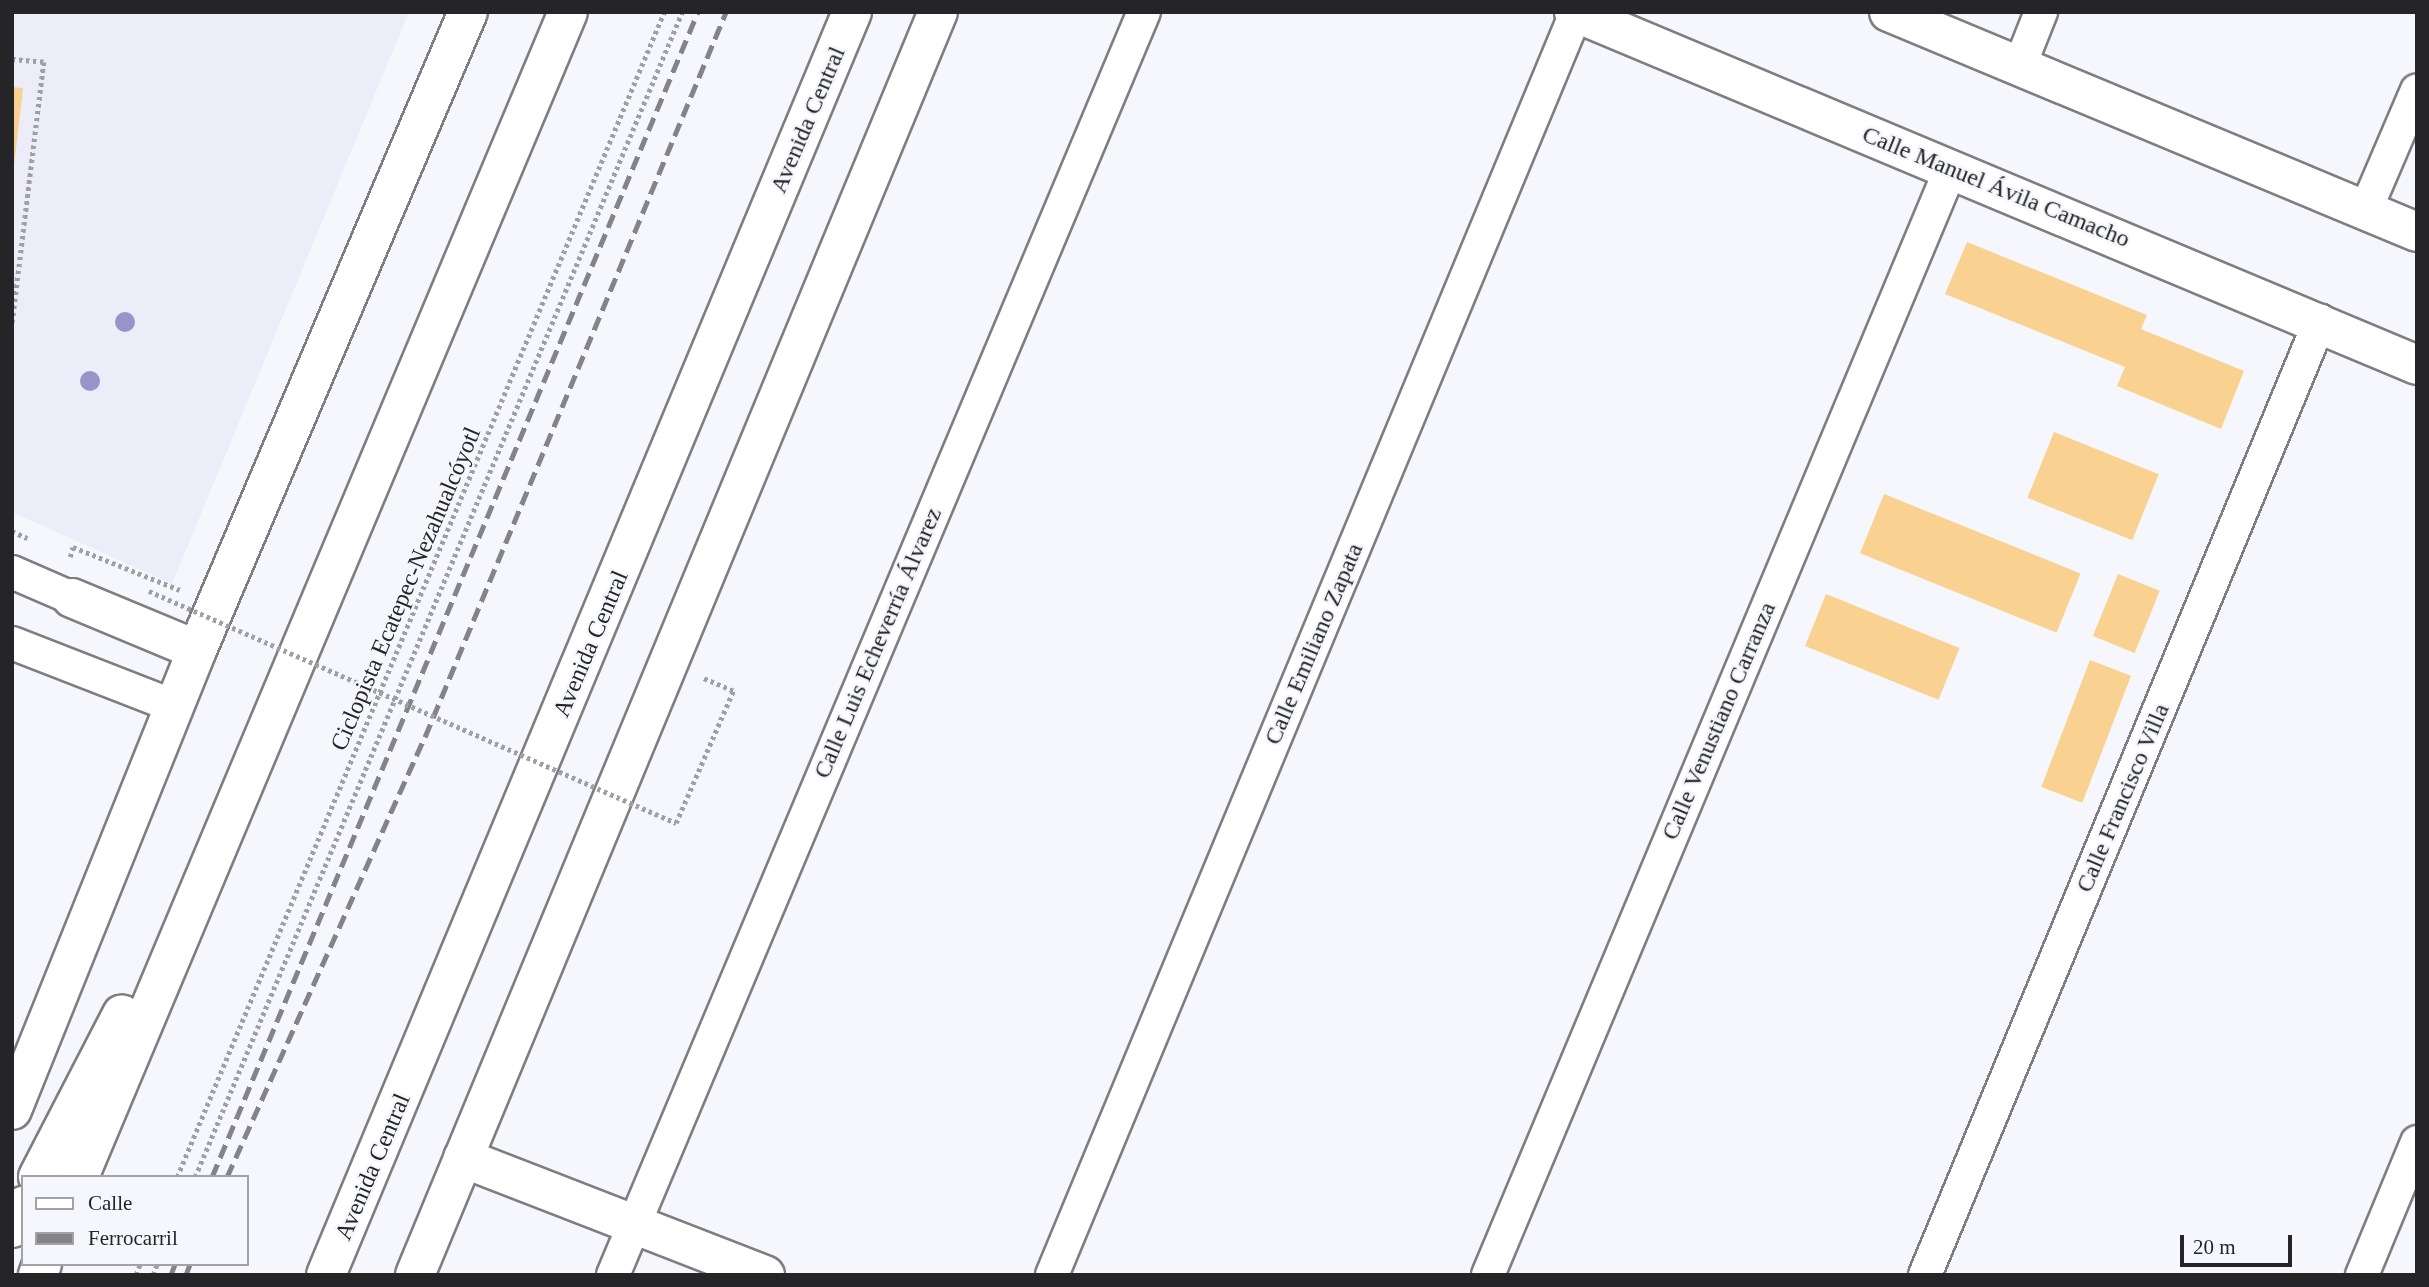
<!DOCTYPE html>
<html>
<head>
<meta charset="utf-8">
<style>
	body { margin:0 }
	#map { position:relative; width:2429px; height:1287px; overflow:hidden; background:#f6f7fc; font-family:"Times New Roman",serif }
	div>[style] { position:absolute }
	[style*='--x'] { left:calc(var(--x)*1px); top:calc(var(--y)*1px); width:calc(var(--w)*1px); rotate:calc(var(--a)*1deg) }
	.built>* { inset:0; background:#ededfa }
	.building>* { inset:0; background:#f9d291; transform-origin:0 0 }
	.path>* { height:4.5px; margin-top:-2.25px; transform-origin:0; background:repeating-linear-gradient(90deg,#a0a0a4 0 3.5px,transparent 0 7px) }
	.roads { filter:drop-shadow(2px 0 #7e7e82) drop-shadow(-2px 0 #7e7e82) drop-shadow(0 2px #7e7e82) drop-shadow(0 -2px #7e7e82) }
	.street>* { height:32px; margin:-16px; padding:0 16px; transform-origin:16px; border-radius:16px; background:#fff }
	.secondary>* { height:38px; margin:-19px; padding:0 19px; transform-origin:19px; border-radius:19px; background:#fff }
	.highway>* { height:38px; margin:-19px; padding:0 19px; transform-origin:19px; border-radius:19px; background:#fff }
	.rail>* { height:5px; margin-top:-2.5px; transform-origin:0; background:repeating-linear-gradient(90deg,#848488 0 14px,transparent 0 21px) }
	.path-bridge>* { height:4.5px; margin-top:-2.25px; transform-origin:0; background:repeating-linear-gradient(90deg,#a0a0a4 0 3.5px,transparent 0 7px) }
	.trees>* { width:20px; height:20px; margin:-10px; border-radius:50%; background:#9a93c9 }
	span { translate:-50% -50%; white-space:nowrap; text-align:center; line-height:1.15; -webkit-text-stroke:5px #f6f7fc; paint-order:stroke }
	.street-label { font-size:24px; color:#252527 }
	.frame { position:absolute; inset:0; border:14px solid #252527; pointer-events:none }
	.legend { position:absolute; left:21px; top:1175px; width:228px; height:91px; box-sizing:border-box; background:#f6f7fc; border:2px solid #a2a3a7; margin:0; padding:9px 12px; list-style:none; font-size:21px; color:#252527 }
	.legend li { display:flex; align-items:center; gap:14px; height:35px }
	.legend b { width:35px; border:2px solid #a2a3a7 }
	.scale { position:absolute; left:2180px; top:1235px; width:112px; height:32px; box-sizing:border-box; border:4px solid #252527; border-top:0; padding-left:9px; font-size:21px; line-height:24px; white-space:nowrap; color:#252527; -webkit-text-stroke:5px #f6f7fc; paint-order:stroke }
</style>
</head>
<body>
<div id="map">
	<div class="built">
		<div style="clip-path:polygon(12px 12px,409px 12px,172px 584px,12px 512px)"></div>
	</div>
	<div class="building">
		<div style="clip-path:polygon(12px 87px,23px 88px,14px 166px,12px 166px)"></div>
		<div style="clip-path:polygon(1967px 242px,2147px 315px,2141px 329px,2244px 371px,2221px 429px,2117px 386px,2125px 367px,1945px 294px)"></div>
		<div style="left:2054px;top:432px;width:113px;height:71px;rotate:22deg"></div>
		<div style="left:1884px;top:494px;width:212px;height:64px;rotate:22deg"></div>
		<div style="left:2118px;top:574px;width:45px;height:67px;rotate:22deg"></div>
		<div style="left:1826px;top:594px;width:144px;height:56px;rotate:22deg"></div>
		<div style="left:2090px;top:660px;width:44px;height:136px;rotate:21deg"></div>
	</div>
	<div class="path">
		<div style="--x:12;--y:59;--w:32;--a:5"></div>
		<div style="--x:44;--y:62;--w:266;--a:96.9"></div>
		<div style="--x:12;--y:531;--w:17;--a:25"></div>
		<div style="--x:70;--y:557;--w:10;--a:-73"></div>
		<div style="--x:73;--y:547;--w:115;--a:21.9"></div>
		<div style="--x:676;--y:823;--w:144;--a:-66.6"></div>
		<div style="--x:733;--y:691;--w:34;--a:-157"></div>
		<div style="--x:177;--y:1177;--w:1263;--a:-67.31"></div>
		<div style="--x:195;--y:1177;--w:1263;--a:-67.31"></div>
		<div style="--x:136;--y:1275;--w:12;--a:-70"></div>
		<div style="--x:153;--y:1275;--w:12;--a:-70"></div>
	</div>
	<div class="roads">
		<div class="street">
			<div style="--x:2020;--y:65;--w:57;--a:-68.4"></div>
			<div style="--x:2366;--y:209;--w:129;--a:-66.8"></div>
			<div style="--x:12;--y:572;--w:65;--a:23.4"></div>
			<div style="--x:12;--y:643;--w:174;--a:21.3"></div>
			<div style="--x:613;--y:1275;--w:1370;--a:-67.2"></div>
			<div style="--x:1052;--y:1275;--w:1366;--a:-67.45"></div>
			<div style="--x:1488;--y:1275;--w:1200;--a:-67.3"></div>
			<div style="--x:1925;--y:1275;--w:1033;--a:-67.51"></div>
			<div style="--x:2362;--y:1275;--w:144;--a:-67.5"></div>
		</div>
		<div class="secondary">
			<div style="--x:1574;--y:12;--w:914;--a:22.72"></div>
			<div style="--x:1889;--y:12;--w:572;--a:22.62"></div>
			<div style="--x:72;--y:598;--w:135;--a:22.6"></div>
			<div style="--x:12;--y:1110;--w:496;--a:-68.1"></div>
			<div style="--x:197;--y:650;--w:693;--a:-66.99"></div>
			<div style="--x:463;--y:1158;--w:324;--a:21.2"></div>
			<div style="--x:415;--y:1275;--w:1367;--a:-67.51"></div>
		</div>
		<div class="highway">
			<div style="--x:38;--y:1177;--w:183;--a:-62.7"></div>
			<div style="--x:79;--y:1177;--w:1263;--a:-67.23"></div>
			<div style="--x:12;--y:1228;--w:25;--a:-63"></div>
			<div style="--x:38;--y:1275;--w:12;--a:-70"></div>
			<div style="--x:326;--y:1275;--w:1368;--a:-67.39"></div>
		</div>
	</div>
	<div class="rail">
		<div style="--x:212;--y:1177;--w:1262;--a:-67.36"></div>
		<div style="--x:227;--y:1177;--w:482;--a:-65.8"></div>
		<div style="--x:425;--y:737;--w:785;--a:-67.45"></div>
		<div style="--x:171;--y:1275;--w:12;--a:-70"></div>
		<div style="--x:186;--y:1275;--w:12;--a:-70"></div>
	</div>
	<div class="path-bridge">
		<div style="--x:149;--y:591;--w:576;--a:23.76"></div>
	</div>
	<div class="trees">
		<div style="left:125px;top:322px"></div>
		<div style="left:90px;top:381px"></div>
	</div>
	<div class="street-label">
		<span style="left:808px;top:120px;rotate:-67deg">Avenida Central</span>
		<span style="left:1996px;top:187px;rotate:22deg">Calle Manuel Ávila Camacho</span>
		<span style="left:406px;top:589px;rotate:-67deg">Ciclopista Ecatepec-Nezahualcóyotl</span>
		<span style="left:878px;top:643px;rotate:-67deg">Calle Luis Echeverría Álvarez</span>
		<span style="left:591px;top:644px;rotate:-67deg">Avenida Central</span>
		<span style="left:1314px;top:644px;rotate:-67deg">Calle Emiliano Zapata</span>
		<span style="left:1719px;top:721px;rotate:-67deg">Calle Venustiano Carranza</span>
		<span style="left:2123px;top:798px;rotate:-67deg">Calle Francisco Villa</span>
		<span style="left:373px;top:1167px;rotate:-67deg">Avenida Central</span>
	</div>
	<div class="frame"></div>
	<ul class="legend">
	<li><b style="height:9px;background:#fff"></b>Calle</li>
	<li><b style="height:9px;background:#848488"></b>Ferrocarril</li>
	</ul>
	<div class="scale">20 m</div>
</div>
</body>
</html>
